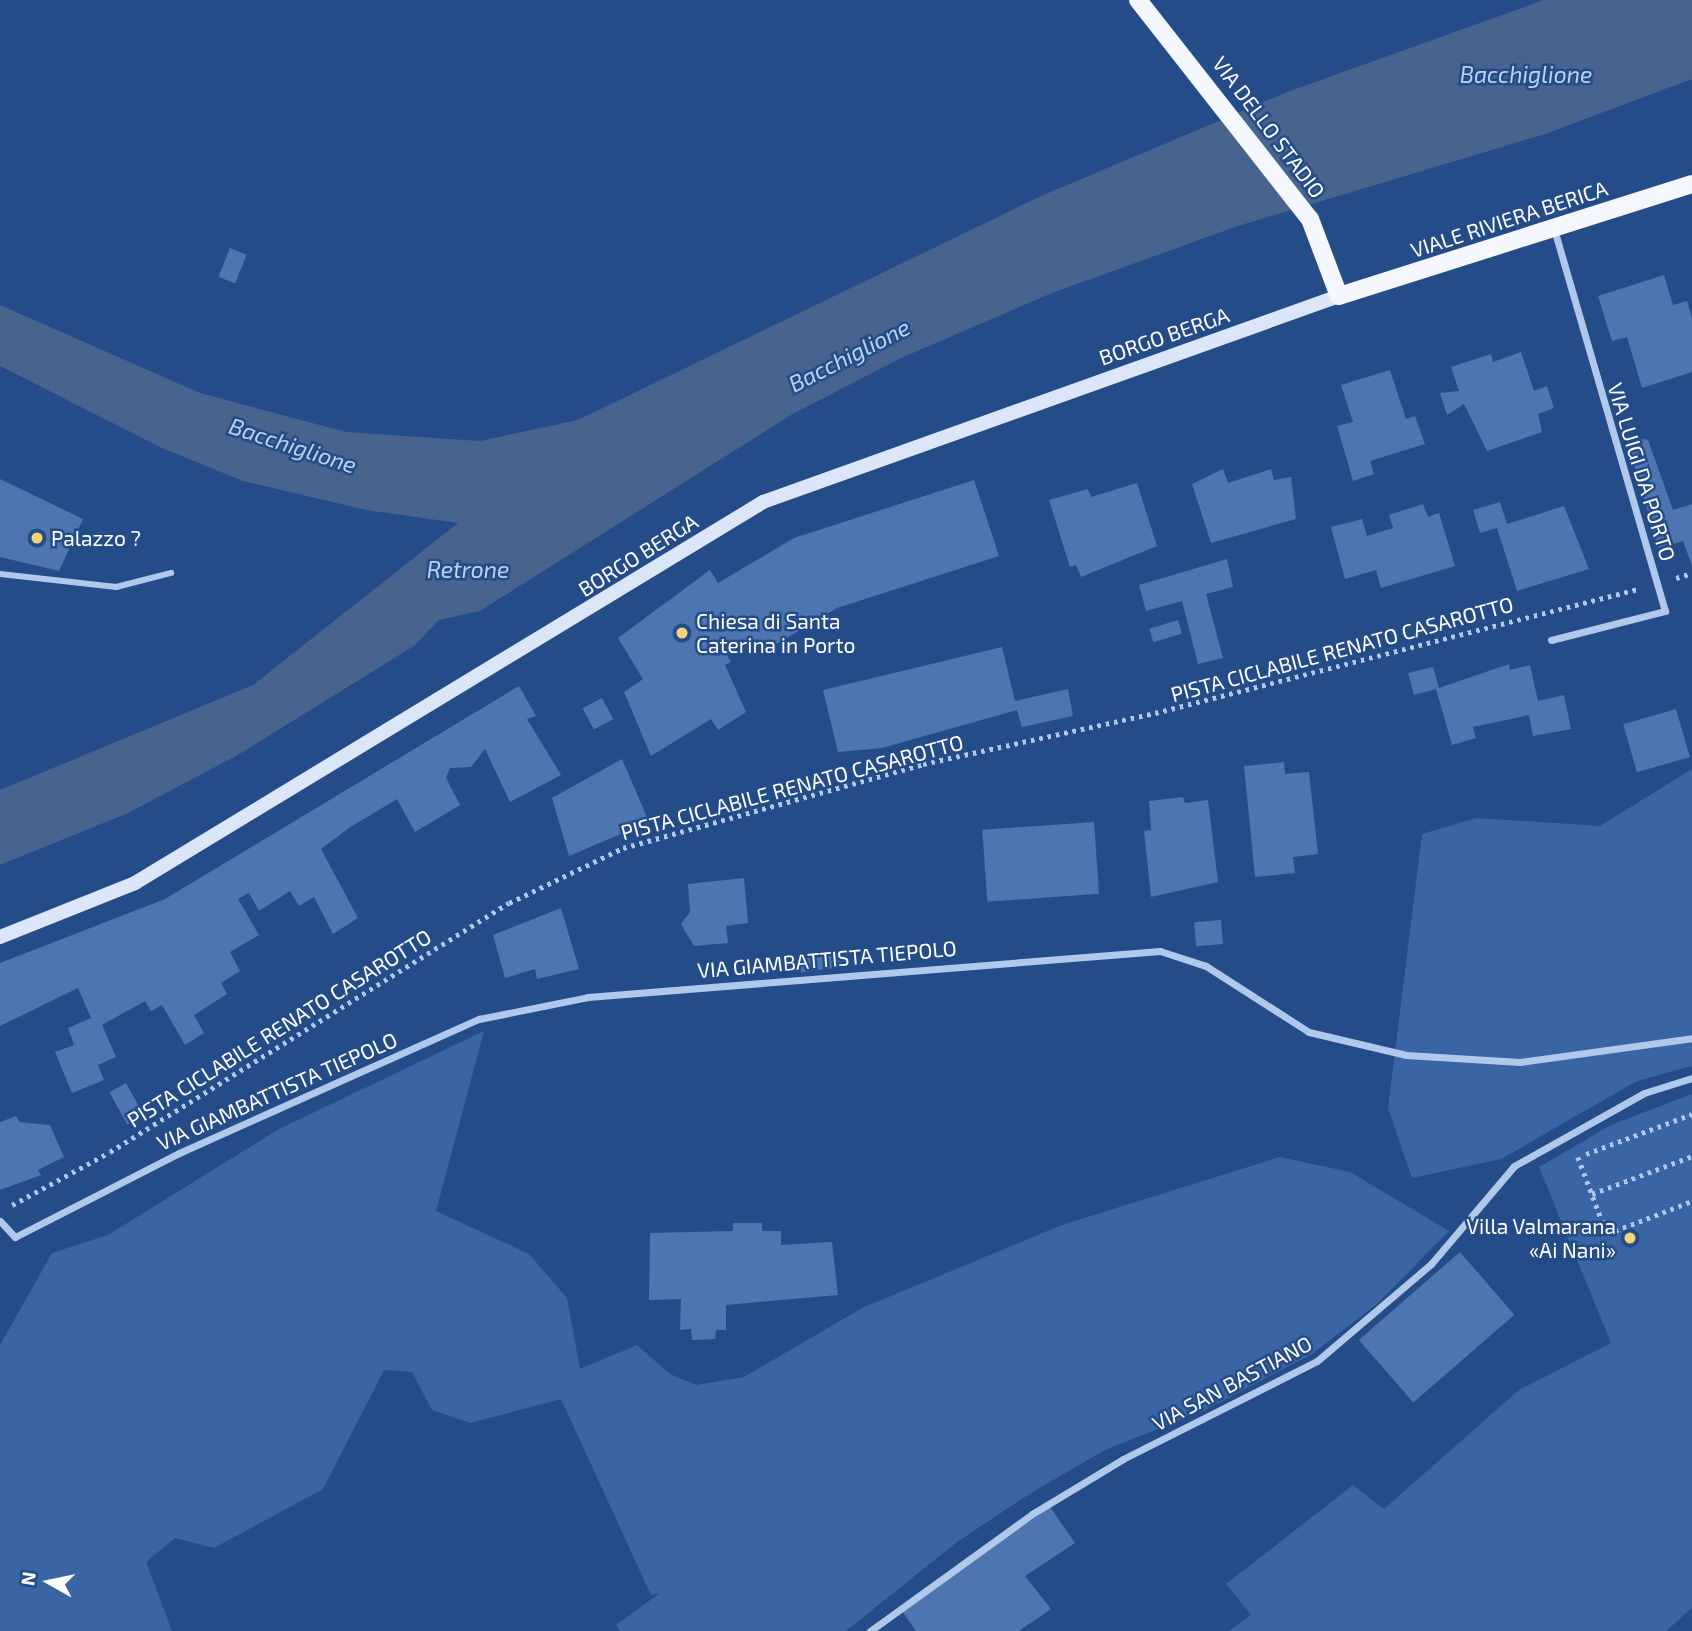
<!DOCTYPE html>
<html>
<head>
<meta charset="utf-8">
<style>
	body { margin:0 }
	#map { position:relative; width:1692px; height:1631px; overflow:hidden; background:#244c88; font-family:"Exo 2",sans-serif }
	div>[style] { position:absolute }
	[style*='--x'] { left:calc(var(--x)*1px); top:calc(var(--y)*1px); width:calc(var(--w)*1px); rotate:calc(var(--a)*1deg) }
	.green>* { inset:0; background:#3965a5 }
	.water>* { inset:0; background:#47638e }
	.building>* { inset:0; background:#4d76b0; transform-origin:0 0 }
	.path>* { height:4.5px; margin-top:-2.25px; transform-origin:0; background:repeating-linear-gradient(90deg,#b0c8e9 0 3.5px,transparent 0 8.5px) }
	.pedestrian>* { height:6px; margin:-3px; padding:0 3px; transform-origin:3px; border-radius:3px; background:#b0c8e9 }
	.minor>* { height:7px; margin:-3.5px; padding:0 3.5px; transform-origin:3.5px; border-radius:3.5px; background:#b0c8e9 }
	.secondary>* { height:14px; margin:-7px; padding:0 7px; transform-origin:7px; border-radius:7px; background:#dbe6f8 }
	.primary>* { height:18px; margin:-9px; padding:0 9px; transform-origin:9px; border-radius:9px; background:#f4f7fe }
	.dots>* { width:19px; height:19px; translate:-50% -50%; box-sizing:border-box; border:4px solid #244c88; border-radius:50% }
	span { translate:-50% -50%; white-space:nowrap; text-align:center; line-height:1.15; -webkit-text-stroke:5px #244c88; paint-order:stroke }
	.street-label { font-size:21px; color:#fff }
	.poi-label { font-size:21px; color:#fff }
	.left { translate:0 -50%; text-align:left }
	.right { translate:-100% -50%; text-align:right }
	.water-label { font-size:23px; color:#bcd2f1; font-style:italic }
	.north { position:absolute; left:14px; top:1547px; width:70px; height:70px; -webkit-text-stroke:5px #244c88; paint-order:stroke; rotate:279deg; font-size:19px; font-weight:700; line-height:28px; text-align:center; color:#fff }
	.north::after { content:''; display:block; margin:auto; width:24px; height:32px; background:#fff; clip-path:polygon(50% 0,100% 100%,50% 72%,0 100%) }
</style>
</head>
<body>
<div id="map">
	<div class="green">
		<div style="clip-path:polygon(1692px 769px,1692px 1066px,1637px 1081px,1501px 1159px,1412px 1178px,1388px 1108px,1422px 834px,1476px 818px,1600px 826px)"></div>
		<div style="clip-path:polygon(484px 1031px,436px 1211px,529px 1254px,567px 1298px,580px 1369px,637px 1345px,670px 1374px,696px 1385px,744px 1377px,862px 1308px,1062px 1225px,1280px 1157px,1350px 1172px,1449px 1231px,1377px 1304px,1312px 1354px,1205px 1410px,1105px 1450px,1031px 1493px,957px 1542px,846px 1631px,620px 1631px,616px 1625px,660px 1593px,651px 1595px,561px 1399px,470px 1423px,432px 1410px,412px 1372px,384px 1370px,323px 1489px,214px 1548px,175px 1538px,146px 1562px,172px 1631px,0 1631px,0 1345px,52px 1253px,108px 1235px,279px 1129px)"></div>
		<div style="clip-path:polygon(1692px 1094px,1692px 1608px,1666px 1631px,1229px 1631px,1251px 1615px,1226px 1584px,1353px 1485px,1384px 1509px,1519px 1390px,1611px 1343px,1539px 1167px,1611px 1125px)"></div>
	</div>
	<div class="water">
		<div style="clip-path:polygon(1544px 0,1692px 0,1692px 79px,1545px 134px,1238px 226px,1052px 293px,901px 358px,791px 415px,480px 611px,439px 620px,414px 646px,236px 756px,128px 813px,0 865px,0 790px,253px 685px,458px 523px,366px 510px,243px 481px,162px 448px,0 366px,0 305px,200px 393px,346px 432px,480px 441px,578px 420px,1041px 196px,1290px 91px)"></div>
	</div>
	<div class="building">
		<div style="left:230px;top:248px;width:18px;height:31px;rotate:22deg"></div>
		<div style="clip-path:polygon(1664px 275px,1673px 305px,1687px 301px,1692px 318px,1692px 372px,1642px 388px,1627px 337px,1612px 341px,1598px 296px)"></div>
		<div style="clip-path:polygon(1521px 352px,1534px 391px,1547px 386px,1554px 408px,1538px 414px,1542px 432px,1487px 451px,1464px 404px,1447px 415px,1440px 393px,1459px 391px,1451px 367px,1491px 354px,1493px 362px)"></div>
		<div style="clip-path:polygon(1390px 370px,1406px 419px,1415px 416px,1425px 444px,1370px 461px,1374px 474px,1353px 481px,1337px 426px,1353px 422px,1341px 385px)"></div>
		<div style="clip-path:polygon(1626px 436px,1648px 440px,1673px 510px,1692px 504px,1692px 566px,1683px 541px,1658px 548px)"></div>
		<div style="clip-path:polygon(1223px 469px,1228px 483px,1271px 469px,1274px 480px,1291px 477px,1296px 519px,1211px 543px,1192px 484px)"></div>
		<div style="clip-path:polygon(0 479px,83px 519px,59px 571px,0 557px)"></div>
		<div style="clip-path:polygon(974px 480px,999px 556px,837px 608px,761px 653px,751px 638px,726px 654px,731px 662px,725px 665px,746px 712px,718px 730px,711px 719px,651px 756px,624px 692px,643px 679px,618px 638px,710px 570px,718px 583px,794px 538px)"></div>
		<div style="clip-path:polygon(1137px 483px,1157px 546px,1081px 577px,1076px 565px,1070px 567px,1049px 500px,1088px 489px,1091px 497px)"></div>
		<div style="clip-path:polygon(1500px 502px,1507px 524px,1564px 506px,1589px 569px,1517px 591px,1497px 528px,1480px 533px,1473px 510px)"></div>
		<div style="clip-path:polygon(1423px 504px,1428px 517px,1439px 513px,1455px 566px,1381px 588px,1376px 570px,1345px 579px,1331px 527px,1362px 519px,1367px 536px,1393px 528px,1389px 515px)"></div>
		<div style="clip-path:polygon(1227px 559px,1233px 587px,1206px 594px,1223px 658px,1198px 664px,1182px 601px,1146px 611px,1139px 585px)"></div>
		<div style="left:1178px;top:620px;width:14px;height:30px;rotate:73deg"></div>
		<div style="clip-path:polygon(1002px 647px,1015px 701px,1068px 689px,1073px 716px,1022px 727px,1017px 710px,882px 748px,838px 752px,823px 690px)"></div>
		<div style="clip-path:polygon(1509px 664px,1510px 670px,1530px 665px,1538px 701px,1564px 695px,1571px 729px,1533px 736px,1529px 715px,1473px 727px,1476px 738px,1452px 745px,1436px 689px,1414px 695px,1408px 673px,1433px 667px,1439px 688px)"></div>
		<div style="clip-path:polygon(519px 686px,536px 716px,527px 719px,561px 775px,510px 802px,485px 749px,471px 767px,450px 768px,446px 778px,460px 805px,415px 832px,397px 799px,349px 828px,321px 849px,358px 918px,333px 934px,314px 897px,299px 906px,290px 891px,259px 911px,249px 893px,238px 899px,259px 935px,230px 952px,240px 971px,221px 983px,227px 994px,194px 1015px,204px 1033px,185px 1045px,162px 1005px,151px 1011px,145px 1001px,102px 1025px,116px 1057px,98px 1065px,104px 1080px,72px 1093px,55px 1052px,74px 1045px,68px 1028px,91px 1018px,78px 988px,0 1026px,0 963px,165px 899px)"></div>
		<div style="left:602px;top:698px;width:24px;height:22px;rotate:62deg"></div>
		<div style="left:1676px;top:709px;width:50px;height:55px;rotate:74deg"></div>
		<div style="clip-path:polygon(622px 759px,649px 822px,569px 856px,552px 798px)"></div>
		<div style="clip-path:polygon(1284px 762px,1285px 774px,1309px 772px,1318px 854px,1293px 857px,1295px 873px,1255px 877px,1244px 766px)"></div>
		<div style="clip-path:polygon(1183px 797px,1185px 803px,1208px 800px,1218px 882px,1151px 897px,1144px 831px,1151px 830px,1149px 801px)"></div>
		<div style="left:1094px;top:822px;width:72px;height:112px;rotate:86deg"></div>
		<div style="clip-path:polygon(744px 878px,748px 923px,726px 926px,728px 943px,694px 946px,681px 924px,690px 912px,688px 884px)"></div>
		<div style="clip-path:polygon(561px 908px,579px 969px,537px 979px,535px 969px,505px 978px,493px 935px)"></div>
		<div style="left:1221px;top:920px;width:24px;height:27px;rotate:85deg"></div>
		<div style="left:847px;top:952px;width:14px;height:48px;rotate:82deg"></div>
		<div style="left:126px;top:1083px;width:37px;height:19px;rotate:61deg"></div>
		<div style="clip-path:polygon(16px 1116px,20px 1122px,50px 1125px,64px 1157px,38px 1170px,41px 1175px,0 1190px,0 1122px)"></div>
		<div style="clip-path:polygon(733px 1223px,762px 1223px,762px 1231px,781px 1231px,781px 1245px,832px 1242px,838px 1295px,726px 1305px,726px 1330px,716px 1330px,715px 1339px,692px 1340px,691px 1329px,680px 1330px,681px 1299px,649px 1300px,650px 1233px,733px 1231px)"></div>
		<div style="left:1460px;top:1252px;width:83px;height:134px;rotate:49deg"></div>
		<div style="clip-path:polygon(1050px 1507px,1075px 1543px,1025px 1576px,1051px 1609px,1019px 1631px,916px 1631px,902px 1611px)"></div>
	</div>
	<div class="path">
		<div style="--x:1676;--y:578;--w:17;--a:-17"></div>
		<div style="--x:1586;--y:1154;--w:113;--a:-20.7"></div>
		<div style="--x:1578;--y:1157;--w:82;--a:69.4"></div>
		<div style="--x:1607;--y:1234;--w:91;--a:-21.2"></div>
		<div style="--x:1592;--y:1194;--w:107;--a:-20.8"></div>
		<div style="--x:12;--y:1205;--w:111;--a:-28.4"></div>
		<div style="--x:110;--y:1152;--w:470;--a:-32"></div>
		<div style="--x:509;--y:903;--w:127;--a:-25.8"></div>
		<div style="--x:623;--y:848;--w:312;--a:-15.6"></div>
		<div style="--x:923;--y:764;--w:238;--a:-12.4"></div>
		<div style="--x:1155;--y:713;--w:498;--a:-14.4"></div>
	</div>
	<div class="pedestrian">
		<div style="--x:0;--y:574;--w:117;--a:6.4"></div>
		<div style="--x:116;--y:587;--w:57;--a:-14.3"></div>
	</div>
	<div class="minor">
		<div style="--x:1551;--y:640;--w:118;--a:-14.3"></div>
		<div style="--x:1665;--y:611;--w:397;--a:-106.2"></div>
		<div style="--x:0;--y:1221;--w:22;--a:47"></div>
		<div style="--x:15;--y:1237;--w:184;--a:-27.1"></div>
		<div style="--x:179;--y:1153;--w:329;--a:-24.1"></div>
		<div style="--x:479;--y:1019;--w:111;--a:-11.4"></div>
		<div style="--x:588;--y:997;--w:574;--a:-4.6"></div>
		<div style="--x:1160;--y:951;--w:48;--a:18.1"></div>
		<div style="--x:1206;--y:966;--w:122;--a:32.7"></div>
		<div style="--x:1309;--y:1032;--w:100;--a:13.3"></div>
		<div style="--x:1406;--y:1055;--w:114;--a:3.5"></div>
		<div style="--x:1520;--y:1062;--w:174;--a:-7.9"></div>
		<div style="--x:870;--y:1631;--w:200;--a:-35.8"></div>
		<div style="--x:1032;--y:1514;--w:106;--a:-31.1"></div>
		<div style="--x:1123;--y:1459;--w:217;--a:-26.8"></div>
		<div style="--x:1317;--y:1361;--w:150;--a:-40.4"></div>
		<div style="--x:1431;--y:1264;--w:128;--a:-49.7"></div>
		<div style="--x:1514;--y:1166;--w:149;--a:-29.3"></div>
		<div style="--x:1644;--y:1093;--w:50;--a:-17.4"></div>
	</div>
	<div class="secondary">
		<div style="--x:0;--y:937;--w:145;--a:-21.8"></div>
		<div style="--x:135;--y:883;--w:735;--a:-31.24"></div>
		<div style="--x:763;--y:502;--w:612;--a:-19.68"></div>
	</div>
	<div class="primary">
		<div style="--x:1138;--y:0;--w:278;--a:51.9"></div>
		<div style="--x:1310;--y:219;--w:82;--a:69.4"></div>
		<div style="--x:1339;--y:296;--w:370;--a:-17.6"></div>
	</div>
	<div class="dots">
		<div style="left:37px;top:538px;background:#f4d474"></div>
		<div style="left:682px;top:633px;background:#f4d474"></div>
		<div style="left:1630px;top:1238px;background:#f4d474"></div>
	</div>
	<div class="street-label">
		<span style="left:1269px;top:127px;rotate:53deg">VIA DELLO STADIO</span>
		<span style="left:1509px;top:219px;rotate:-18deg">VIALE RIVIERA BERICA</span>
		<span style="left:1164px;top:336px;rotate:-19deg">BORGO BERGA</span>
		<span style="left:1642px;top:472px;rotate:73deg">VIA LUIGI DA PORTO</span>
		<span style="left:638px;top:555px;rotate:-32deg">BORGO BERGA</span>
		<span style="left:1342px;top:649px;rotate:-15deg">PISTA CICLABILE RENATO CASAROTTO</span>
		<span style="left:792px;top:787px;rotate:-15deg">PISTA CICLABILE RENATO CASAROTTO</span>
		<span style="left:827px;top:959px;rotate:-5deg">VIA GIAMBATTISTA TIEPOLO</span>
		<span style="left:279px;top:1028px;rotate:-32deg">PISTA CICLABILE RENATO CASAROTTO</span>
		<span style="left:277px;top:1091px;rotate:-24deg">VIA GIAMBATTISTA TIEPOLO</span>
		<span style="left:1232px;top:1383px;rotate:-28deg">VIA SAN BASTIANO</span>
	</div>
	<div class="poi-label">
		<span class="left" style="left:51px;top:538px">Palazzo ?</span>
		<span class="left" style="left:696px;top:633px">Chiesa di Santa<br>Caterina in Porto</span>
		<span class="right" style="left:1616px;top:1238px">Villa Valmarana<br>«Ai Nani»</span>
	</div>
	<div class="water-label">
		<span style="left:1526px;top:74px">Bacchiglione</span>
		<span style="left:849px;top:355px;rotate:-27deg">Bacchiglione</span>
		<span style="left:293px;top:445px;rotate:18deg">Bacchiglione</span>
		<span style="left:468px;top:569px">Retrone</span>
	</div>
	<div class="north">N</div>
</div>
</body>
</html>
